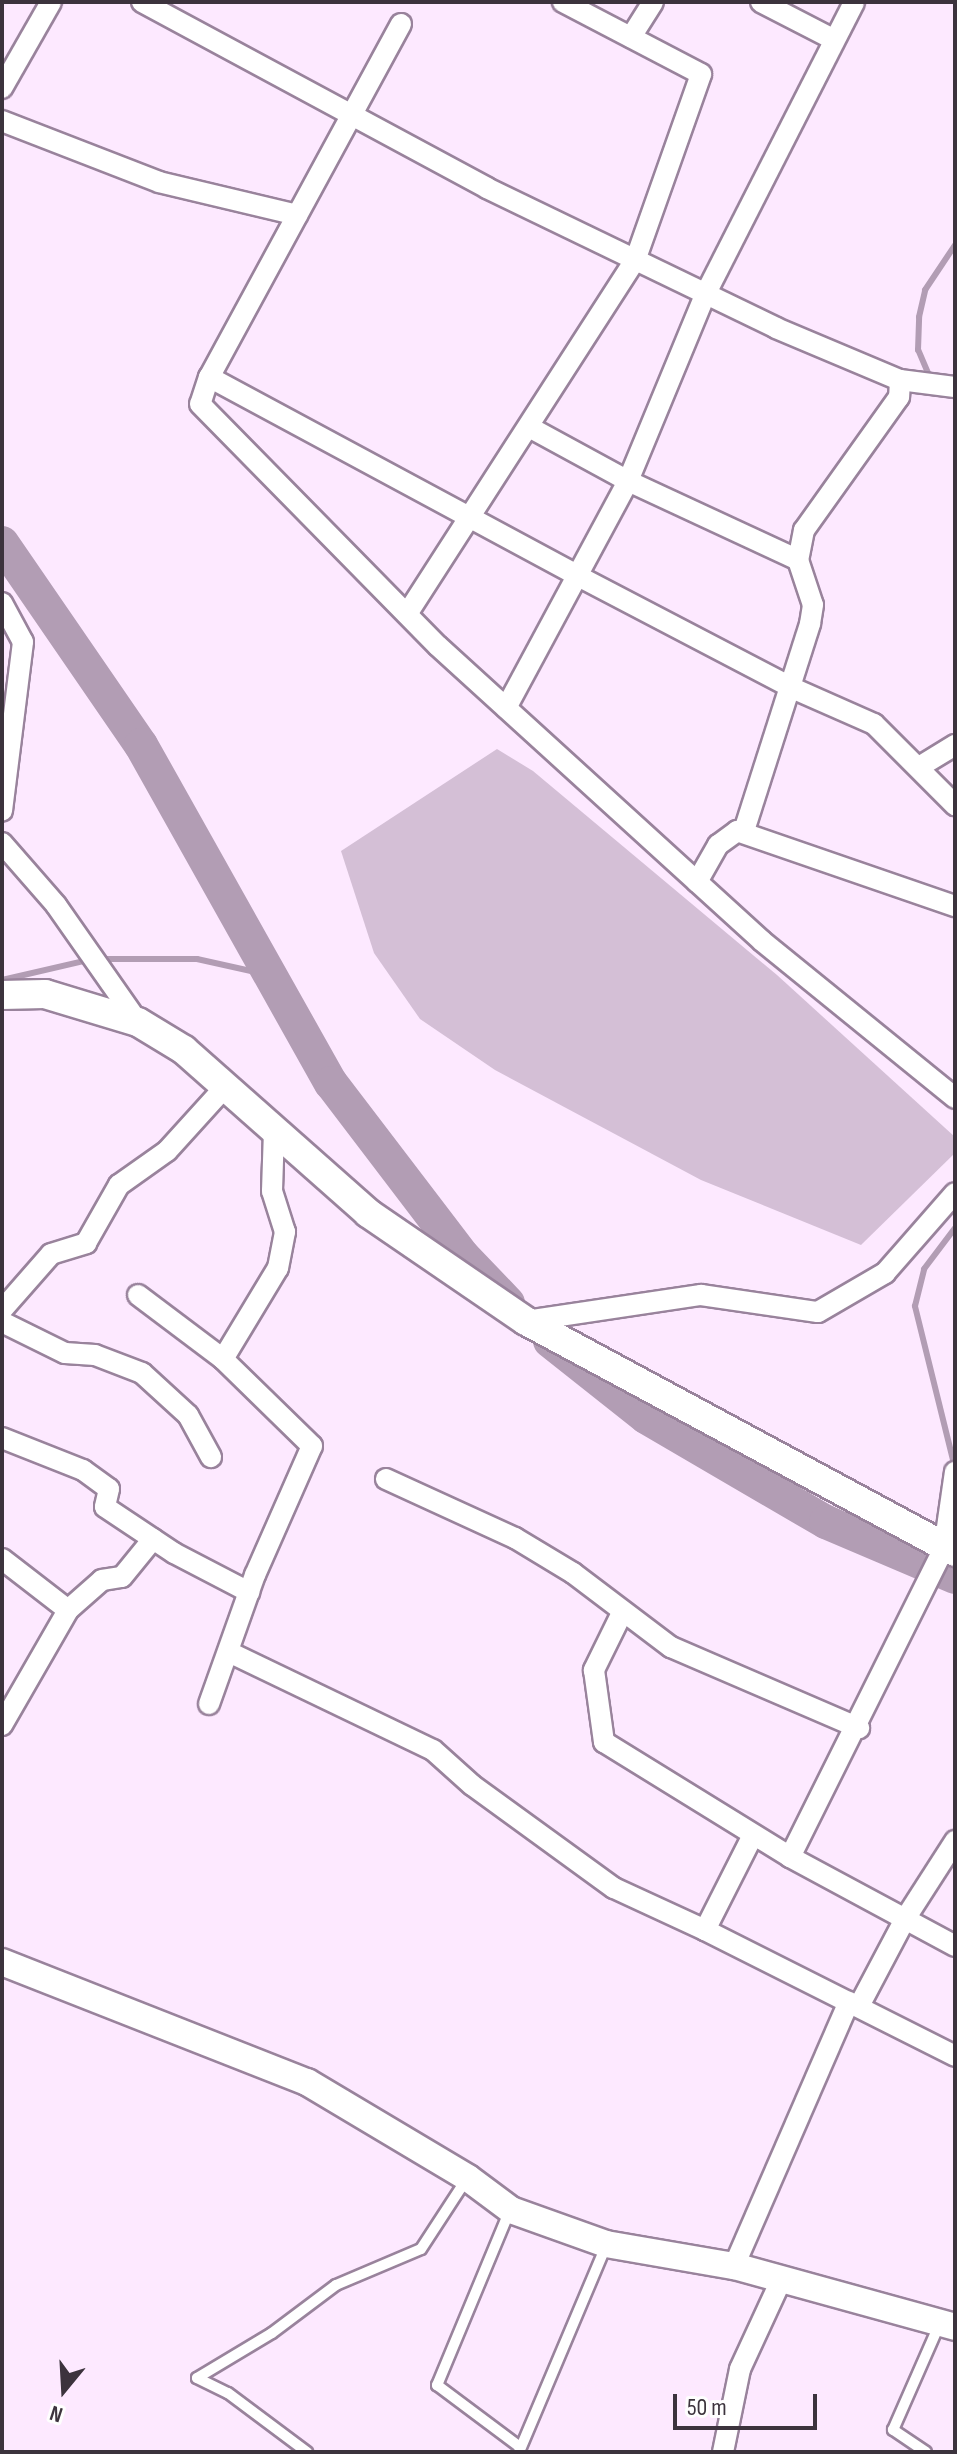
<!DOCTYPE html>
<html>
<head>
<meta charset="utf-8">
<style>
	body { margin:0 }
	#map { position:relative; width:957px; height:2454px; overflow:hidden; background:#fde9ff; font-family:"Sofia Sans Condensed",sans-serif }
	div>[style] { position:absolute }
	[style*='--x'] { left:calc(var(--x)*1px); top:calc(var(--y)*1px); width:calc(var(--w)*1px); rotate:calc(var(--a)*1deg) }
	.green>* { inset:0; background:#d4bfd6 }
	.stream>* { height:6px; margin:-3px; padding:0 3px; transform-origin:3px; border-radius:3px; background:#b29db4 }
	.river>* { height:34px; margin:-17px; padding:0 17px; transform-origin:17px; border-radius:17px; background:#b29db4 }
	.roads { filter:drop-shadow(2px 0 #99839c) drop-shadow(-2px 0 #99839c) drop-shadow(0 2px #99839c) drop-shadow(0 -2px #99839c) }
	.service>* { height:10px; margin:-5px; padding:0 5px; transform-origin:5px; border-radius:5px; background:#fff }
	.minor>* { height:20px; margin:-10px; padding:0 10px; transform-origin:10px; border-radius:10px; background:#fff }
	.tertiary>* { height:26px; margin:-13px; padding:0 13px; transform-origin:13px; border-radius:13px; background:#fff }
	.secondary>* { height:28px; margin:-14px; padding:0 14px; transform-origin:14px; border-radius:14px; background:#fff }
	span { translate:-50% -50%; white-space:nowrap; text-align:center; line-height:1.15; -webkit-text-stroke:6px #fefefe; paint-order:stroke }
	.frame { position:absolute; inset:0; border:4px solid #3c333d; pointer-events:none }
	.north { position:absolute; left:24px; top:2350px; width:80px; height:80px; -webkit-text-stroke:6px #fefefe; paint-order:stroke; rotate:198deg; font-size:22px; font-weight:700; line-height:32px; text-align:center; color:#3c333d }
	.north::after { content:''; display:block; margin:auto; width:28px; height:36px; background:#3c333d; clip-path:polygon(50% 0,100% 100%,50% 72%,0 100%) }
	.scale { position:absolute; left:673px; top:2394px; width:144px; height:36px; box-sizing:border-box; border:4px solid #3c333d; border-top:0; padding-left:10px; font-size:24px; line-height:28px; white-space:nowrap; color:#3c333d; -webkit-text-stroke:6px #fefefe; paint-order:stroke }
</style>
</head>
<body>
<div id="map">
	<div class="green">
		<div style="clip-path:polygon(497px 749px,533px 771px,777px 975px,955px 1137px,955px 1153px,861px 1245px,701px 1180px,495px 1070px,420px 1019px,374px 953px,341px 851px)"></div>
	</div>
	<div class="stream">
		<div style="--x:931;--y:380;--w:33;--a:-113"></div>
		<div style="--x:918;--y:350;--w:33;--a:-88"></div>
		<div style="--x:919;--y:317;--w:28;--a:-77"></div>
		<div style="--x:925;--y:290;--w:54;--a:-56.3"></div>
		<div style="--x:99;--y:959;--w:98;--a:0"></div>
		<div style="--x:197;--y:959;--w:74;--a:12.5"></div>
		<div style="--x:2;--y:980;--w:88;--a:-13.1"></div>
		<div style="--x:955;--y:1468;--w:167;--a:-103.9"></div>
		<div style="--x:915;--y:1306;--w:38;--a:-76"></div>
		<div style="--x:924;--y:1269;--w:51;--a:-52.9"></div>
	</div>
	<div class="river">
		<div style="--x:2;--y:543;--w:245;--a:55.5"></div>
		<div style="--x:141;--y:745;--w:388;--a:60.7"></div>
		<div style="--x:331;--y:1083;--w:218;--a:52.7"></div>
		<div style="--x:463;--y:1256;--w:65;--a:46.2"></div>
		<div style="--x:550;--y:1341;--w:122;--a:38.4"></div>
		<div style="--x:646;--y:1417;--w:208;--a:30.3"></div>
		<div style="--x:826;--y:1522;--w:140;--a:23.1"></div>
	</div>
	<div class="roads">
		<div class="service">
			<div style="--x:510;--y:2210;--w:190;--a:112.6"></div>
			<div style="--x:437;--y:2385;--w:104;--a:36.8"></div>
			<div style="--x:197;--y:2378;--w:87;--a:-31"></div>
			<div style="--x:272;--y:2333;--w:80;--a:-36.9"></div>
			<div style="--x:336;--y:2285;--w:92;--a:-23"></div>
			<div style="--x:421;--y:2249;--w:82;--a:-56.9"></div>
			<div style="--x:197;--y:2378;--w:34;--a:26"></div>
			<div style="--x:228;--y:2393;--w:99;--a:36.8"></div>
			<div style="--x:519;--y:2452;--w:224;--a:-67.1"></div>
			<div style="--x:926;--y:2452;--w:40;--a:-146"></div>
			<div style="--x:893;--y:2430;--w:115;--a:-66.3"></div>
		</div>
		<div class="minor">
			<div style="--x:142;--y:2;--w:392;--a:28.3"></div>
			<div style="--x:487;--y:188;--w:321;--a:25.8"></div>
			<div style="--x:776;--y:328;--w:134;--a:22.8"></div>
			<div style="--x:900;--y:380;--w:17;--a:93"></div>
			<div style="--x:899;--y:397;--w:163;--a:125.5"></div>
			<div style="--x:804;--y:530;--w:31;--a:101"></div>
			<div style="--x:798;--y:560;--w:47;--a:71.6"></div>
			<div style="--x:813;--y:605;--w:19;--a:99"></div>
			<div style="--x:810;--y:624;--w:217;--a:107.7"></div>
			<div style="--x:761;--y:2;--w:81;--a:27.2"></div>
			<div style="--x:401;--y:24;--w:402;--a:118.5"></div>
			<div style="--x:209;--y:377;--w:28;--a:108"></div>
			<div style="--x:200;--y:404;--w:339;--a:45.5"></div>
			<div style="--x:438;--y:646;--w:438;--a:42.3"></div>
			<div style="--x:762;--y:941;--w:249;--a:39.1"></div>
			<div style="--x:631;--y:37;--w:41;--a:-57.8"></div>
			<div style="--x:2;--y:88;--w:99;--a:-60.3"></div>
			<div style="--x:2;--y:121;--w:168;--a:21.2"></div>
			<div style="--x:159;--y:182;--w:142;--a:13.4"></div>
			<div style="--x:209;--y:377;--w:419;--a:28.3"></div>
			<div style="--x:578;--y:576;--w:239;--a:27.6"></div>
			<div style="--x:790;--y:687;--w:92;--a:23.8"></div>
			<div style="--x:874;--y:724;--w:115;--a:45"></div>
			<div style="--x:900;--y:380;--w:55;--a:7.3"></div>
			<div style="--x:529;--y:427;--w:113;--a:28.6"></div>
			<div style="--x:628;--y:481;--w:187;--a:24.9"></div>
			<div style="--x:2;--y:603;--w:44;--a:61.7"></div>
			<div style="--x:23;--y:642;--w:170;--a:97.1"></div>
			<div style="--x:407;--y:614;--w:423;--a:-57.2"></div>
			<div style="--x:636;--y:258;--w:195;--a:-70.5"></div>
			<div style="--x:701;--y:74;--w:156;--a:-152.4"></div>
			<div style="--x:506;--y:708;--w:258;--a:-61.7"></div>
			<div style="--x:628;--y:481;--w:204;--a:-67.5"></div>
			<div style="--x:706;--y:293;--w:326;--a:-63"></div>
			<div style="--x:919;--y:767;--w:42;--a:-31.4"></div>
			<div style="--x:2;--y:843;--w:82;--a:48.9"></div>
			<div style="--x:56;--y:905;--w:143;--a:55"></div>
			<div style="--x:697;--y:882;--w:43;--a:-60.4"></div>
			<div style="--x:718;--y:845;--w:24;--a:-36"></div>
			<div style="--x:737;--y:831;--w:231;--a:19"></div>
			<div style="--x:138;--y:1295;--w:106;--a:37"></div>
			<div style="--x:2;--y:1310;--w:74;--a:-48.8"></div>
			<div style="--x:51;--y:1254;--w:37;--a:-17"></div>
			<div style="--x:86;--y:1243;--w:67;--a:-60.4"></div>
			<div style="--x:119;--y:1185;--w:59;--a:-35.3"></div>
			<div style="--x:167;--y:1151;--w:86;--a:-47.8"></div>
			<div style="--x:526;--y:1321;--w:177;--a:-8.5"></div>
			<div style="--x:701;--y:1295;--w:118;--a:8.3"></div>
			<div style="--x:818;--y:1312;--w:78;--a:-30.2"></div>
			<div style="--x:885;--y:1273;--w:106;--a:-48.8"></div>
			<div style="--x:2;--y:1322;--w:70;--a:26.2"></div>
			<div style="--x:65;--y:1353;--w:30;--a:4"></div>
			<div style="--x:95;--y:1355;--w:50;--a:21"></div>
			<div style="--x:142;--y:1373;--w:62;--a:42.4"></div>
			<div style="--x:188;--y:1415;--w:48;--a:61.3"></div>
			<div style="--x:2;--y:1438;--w:87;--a:21.6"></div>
			<div style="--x:83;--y:1470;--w:32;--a:36"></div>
			<div style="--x:109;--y:1489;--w:18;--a:103"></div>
			<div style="--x:105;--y:1507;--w:83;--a:33.7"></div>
			<div style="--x:174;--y:1553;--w:85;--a:27.5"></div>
			<div style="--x:386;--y:1479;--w:142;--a:24.6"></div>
			<div style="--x:515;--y:1538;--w:68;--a:31.1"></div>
			<div style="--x:573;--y:1573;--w:123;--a:37.1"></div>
			<div style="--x:671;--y:1647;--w:205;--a:23.3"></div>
			<div style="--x:2;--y:1559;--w:83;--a:37.7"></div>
			<div style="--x:622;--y:1613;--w:64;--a:116.2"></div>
			<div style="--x:594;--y:1670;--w:73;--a:82.1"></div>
			<div style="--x:604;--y:1742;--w:219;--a:31.7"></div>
			<div style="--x:790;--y:1857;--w:187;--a:28.3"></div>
			<div style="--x:229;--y:1652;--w:226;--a:25.7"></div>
			<div style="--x:433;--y:1750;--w:52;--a:41.9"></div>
			<div style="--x:472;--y:1785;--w:175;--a:36"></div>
			<div style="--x:614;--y:1888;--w:100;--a:24.8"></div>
			<div style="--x:705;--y:1930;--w:106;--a:-63.2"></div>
			<div style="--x:209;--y:1704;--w:137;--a:-70.4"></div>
			<div style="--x:255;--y:1575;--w:141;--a:-66.2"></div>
			<div style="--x:312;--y:1446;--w:124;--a:-135.7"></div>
			<div style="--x:223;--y:1359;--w:106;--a:-58.9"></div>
			<div style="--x:278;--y:1268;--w:37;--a:-79"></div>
			<div style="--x:285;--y:1232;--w:43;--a:-107.6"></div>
			<div style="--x:272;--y:1191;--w:60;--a:-88.1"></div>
			<div style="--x:2;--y:1725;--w:133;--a:-60.1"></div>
			<div style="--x:68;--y:1610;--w:45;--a:-41.4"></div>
			<div style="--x:102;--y:1580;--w:20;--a:-9"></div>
			<div style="--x:122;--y:1577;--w:49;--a:-50.8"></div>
			<div style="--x:790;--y:1857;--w:345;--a:-63.5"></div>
			<div style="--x:944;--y:1548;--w:77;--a:-81.8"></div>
			<div style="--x:705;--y:1930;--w:280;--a:26.7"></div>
			<div style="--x:859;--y:2006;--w:98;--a:-62.1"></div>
			<div style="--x:905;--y:1919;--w:93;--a:-57.3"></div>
			<div style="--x:734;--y:2266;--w:288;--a:-66.5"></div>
			<div style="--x:723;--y:2452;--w:85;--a:-78.4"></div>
			<div style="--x:740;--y:2369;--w:100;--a:-65.2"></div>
		</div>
		<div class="tertiary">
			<div style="--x:2;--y:1962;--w:328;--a:21.5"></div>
			<div style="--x:307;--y:2082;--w:187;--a:30.8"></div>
			<div style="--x:468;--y:2178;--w:54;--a:36.7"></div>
			<div style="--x:511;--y:2210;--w:101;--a:19.7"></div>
			<div style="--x:606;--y:2244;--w:130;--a:9.8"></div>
			<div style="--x:734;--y:2266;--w:229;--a:15.4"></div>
		</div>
		<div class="secondary">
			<div style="--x:2;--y:995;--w:43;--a:-1.3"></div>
			<div style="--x:45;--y:994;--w:97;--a:16.8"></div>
			<div style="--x:138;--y:1022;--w:54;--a:31.3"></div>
			<div style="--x:184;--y:1050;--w:246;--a:41.5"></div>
			<div style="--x:368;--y:1213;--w:191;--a:34.4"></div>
			<div style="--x:526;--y:1321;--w:487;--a:28.3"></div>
		</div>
	</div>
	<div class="frame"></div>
	<div class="north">N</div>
	<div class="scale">50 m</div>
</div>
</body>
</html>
